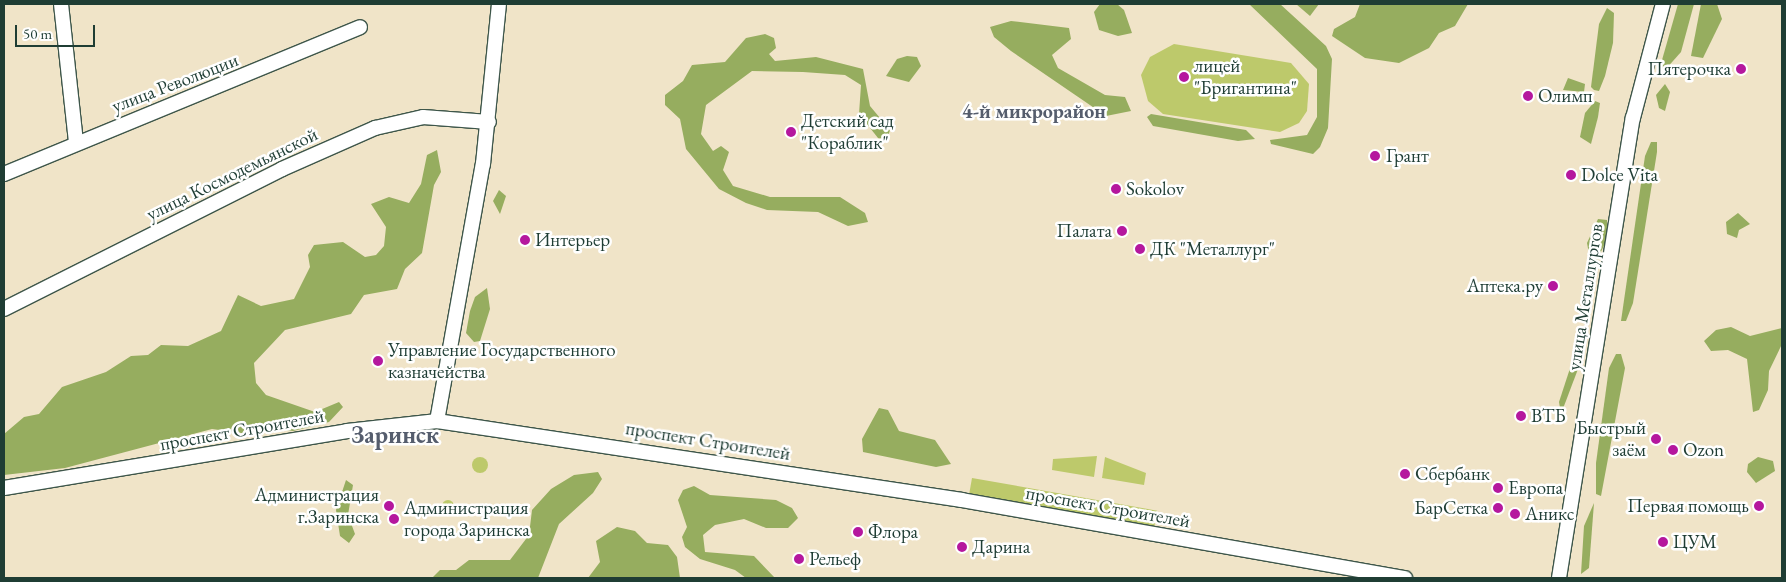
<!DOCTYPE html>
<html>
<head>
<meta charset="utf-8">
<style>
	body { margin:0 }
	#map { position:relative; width:1786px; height:582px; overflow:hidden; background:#f0e4c8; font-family:"EB Garamond",serif }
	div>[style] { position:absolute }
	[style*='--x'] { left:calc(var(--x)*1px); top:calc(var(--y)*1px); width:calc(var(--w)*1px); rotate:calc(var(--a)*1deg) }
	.green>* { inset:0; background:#bdc96b; transform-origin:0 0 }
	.round { border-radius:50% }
	.forest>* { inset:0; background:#96ad5f }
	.roads { filter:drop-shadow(1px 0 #3e564a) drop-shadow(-1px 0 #3e564a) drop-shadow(0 1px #3e564a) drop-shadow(0 -1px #3e564a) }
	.minor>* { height:14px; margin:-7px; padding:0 7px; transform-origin:7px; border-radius:7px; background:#fff }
	.dots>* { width:14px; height:14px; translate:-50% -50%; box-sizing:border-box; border:2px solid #fff; border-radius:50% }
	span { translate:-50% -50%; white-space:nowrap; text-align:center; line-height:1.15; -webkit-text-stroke:5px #fff; paint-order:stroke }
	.poi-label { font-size:19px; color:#1f3d34 }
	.left { translate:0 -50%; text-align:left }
	.right { translate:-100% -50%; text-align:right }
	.street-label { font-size:19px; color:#1f3d34 }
	.neighbourhood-label { font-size:20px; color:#555d6d; font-weight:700 }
	.district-label { font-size:24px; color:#555d6d; font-weight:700 }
	.frame { position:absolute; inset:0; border:5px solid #1f3d34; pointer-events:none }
	.scale { position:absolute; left:15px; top:25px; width:80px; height:22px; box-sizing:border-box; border:2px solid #1f3d34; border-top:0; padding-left:6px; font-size:15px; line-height:18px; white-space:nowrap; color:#1f3d34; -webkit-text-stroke:4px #fff; paint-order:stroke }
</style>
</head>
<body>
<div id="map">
	<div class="green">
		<div style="clip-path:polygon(1174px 44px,1291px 63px,1309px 84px,1307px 111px,1299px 123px,1280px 132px,1163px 114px,1148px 101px,1141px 75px,1150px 57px)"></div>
		<div style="clip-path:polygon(1097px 456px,1094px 477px,1052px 470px,1053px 459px)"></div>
		<div class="round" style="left:472px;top:457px;width:16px;height:16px"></div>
		<div style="clip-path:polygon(1105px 457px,1146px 473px,1144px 485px,1102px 478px)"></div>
		<div style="left:972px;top:478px;width:188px;height:16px;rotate:10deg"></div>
		<div class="round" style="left:442px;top:500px;width:12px;height:12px"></div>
	</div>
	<div class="forest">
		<div style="clip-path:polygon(1100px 4px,1117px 4px,1124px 10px,1132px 33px,1118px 36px,1099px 30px,1094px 12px)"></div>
		<div style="clip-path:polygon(1249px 4px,1280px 4px,1326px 46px,1332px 59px,1328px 128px,1320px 147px,1313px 154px,1271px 144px,1270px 140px,1307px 135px,1317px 117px,1317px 69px)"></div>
		<div style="clip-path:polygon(1296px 4px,1319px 4px,1310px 16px)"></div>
		<div style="clip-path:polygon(1360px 4px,1468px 4px,1455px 26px,1439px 33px,1429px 48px,1399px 63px,1365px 58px,1332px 36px,1334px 29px,1355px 17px)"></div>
		<div style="clip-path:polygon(1678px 4px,1694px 4px,1681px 52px,1665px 70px,1660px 67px)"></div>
		<div style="clip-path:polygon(1701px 4px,1717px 4px,1722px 19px,1703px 58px,1691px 56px)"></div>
		<div style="clip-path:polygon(1607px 8px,1614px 13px,1613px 43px,1605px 76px,1599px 91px,1594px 90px,1591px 87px,1599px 24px)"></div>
		<div style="clip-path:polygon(1011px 21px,1069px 28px,1071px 39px,1052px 55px,1058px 68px,1105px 95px,1125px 97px,1131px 111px,1106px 116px,1011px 51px,994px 37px,990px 27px)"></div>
		<div style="clip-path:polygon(765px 34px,774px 38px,776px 48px,769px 54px,775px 61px,816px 57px,863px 69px,870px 106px,890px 130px,887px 140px,878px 138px,859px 114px,861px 85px,845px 75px,803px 72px,752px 71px,706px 105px,701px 134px,713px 151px,721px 146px,729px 152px,723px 170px,733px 186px,770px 197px,840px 197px,865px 213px,868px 222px,848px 226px,818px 212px,767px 210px,746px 203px,719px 189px,686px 149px,680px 119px,665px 105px,665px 95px,683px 81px,692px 65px,725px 62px,746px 38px)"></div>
		<div style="clip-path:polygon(907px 56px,917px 57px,921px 66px,909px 82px,886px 76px,897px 59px)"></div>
		<div style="clip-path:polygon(1568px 78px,1585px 84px,1584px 92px,1563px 90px)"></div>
		<div style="clip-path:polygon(1665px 84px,1670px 92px,1665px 111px,1659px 108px,1656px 95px)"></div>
		<div style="clip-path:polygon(1595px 101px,1600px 103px,1598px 117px,1591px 144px,1580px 137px,1585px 113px)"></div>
		<div style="clip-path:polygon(1151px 114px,1246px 130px,1255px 139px,1238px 141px,1153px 126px,1147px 117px)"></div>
		<div style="clip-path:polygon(1651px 142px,1657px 142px,1657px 152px,1633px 303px,1626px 321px,1621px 321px,1645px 156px)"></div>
		<div style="clip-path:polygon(437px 150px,441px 172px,434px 185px,422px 253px,405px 269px,397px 289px,364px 295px,351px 314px,285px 330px,254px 363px,256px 383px,266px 395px,315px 412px,339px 402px,343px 407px,329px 422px,293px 431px,271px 428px,249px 434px,212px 429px,65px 468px,4px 475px,4px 434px,24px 417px,39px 414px,62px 387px,106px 372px,131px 356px,148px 355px,161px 345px,188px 346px,221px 331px,238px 295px,261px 306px,294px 299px,310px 267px,308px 255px,314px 245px,343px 242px,365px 257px,376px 255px,384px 246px,386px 227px,371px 204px,389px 197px,409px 203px,421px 184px,427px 155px)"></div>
		<div style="clip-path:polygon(499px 190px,506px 196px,500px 214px,493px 201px)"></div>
		<div style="clip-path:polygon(1738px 213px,1750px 224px,1739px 230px,1737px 238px,1727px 234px,1726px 222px)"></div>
		<div style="clip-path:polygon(1598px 219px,1607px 220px,1607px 240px,1592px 269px,1587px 243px)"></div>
		<div style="clip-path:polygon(487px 288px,490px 309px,480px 341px,474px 342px,466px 333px,470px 311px,475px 297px)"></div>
		<div style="clip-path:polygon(1731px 327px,1750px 336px,1782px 328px,1782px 344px,1769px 371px,1768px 390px,1759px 410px,1753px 412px,1747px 359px,1728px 350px,1711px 351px,1704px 341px,1716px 330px)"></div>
		<div style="clip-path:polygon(1575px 353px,1578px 369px,1561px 414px,1559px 402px)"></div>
		<div style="clip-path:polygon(1616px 354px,1621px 354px,1625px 368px,1601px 496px,1596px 494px,1596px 463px,1609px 368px)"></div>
		<div style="clip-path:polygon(879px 408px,888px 410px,899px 431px,935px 440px,951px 464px,936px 467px,863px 452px,862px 439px)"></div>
		<div style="clip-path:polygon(1758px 457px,1773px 461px,1775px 471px,1756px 483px,1747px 472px,1748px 464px)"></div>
		<div style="clip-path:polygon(598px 472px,602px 479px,593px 493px,559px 524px,538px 578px,432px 578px,440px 570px,456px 570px,469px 560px,510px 560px,529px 535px,532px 510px,551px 489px,574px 475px)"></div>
		<div style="clip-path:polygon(346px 480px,353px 485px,348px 515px,355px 534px,349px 543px,340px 536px,336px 510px)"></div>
		<div style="clip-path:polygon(694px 486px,710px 495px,776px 500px,792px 508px,798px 518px,788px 528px,766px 528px,744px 519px,715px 525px,703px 535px,705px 552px,754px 556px,775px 578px,746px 578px,735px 570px,700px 559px,685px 547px,682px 537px,687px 527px,678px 500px,683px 490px)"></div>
		<div style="clip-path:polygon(1594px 503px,1589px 568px,1581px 574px,1584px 526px)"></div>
		<div style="clip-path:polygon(617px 527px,635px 531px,647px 543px,668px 545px,677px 557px,680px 578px,588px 578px,600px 562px,596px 541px)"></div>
	</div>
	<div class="roads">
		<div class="minor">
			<div style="--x:61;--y:4;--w:138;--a:83.8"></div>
			<div style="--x:4;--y:174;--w:385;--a:-22.4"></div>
			<div style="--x:4;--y:309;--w:311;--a:-26.7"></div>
			<div style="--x:282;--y:169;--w:102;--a:-23.8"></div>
			<div style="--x:375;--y:128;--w:49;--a:-12.9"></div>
			<div style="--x:423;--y:117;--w:66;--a:4.3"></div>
			<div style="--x:437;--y:421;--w:261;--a:-79.9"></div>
			<div style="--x:483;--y:164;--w:161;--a:-84.3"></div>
			<div style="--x:4;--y:488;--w:348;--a:-9.4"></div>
			<div style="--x:347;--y:431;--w:91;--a:-6.3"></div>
			<div style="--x:437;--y:421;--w:531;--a:8.56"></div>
			<div style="--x:962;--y:500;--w:450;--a:10"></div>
			<div style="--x:1559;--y:578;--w:466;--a:-80.9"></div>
			<div style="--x:1633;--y:118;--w:118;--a:-75.3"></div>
		</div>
	</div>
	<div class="dots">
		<div style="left:1741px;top:69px;background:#b5179e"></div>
		<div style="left:1184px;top:77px;background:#b5179e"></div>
		<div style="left:1528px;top:96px;background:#b5179e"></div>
		<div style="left:791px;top:132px;background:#b5179e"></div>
		<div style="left:1375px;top:156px;background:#b5179e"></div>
		<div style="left:1571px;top:175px;background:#b5179e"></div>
		<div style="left:1116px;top:189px;background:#b5179e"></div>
		<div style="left:1122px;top:231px;background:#b5179e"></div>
		<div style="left:525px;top:240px;background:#b5179e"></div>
		<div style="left:1140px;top:249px;background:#b5179e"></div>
		<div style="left:1553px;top:286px;background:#b5179e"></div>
		<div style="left:378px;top:361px;background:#b5179e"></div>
		<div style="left:1521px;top:416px;background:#b5179e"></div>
		<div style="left:1656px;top:439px;background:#b5179e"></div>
		<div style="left:1673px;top:450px;background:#b5179e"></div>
		<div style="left:1405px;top:474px;background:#b5179e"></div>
		<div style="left:1498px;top:488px;background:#b5179e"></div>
		<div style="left:389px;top:506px;background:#b5179e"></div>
		<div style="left:1759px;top:506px;background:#b5179e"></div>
		<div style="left:1498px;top:508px;background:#b5179e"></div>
		<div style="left:1515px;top:514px;background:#b5179e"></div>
		<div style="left:394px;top:519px;background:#b5179e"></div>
		<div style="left:858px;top:532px;background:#b5179e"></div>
		<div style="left:1663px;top:542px;background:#b5179e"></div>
		<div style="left:962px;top:547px;background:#b5179e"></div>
		<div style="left:799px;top:559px;background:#b5179e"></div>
	</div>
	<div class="poi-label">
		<span class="left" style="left:1194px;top:77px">лицей<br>"Бригантина"</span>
		<span class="right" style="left:1731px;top:69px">Пятерочка</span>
		<span class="left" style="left:1538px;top:96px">Олимп</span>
		<span class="left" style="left:801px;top:132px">Детский сад<br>"Кораблик"</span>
		<span class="left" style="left:1386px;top:156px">Грант</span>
		<span class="left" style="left:1581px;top:175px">Dolce Vita</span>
		<span class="left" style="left:1126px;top:189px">Sokolov</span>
		<span class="right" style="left:1112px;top:231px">Палата</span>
		<span class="left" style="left:535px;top:240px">Интерьер</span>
		<span class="left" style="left:1150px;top:249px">ДК "Металлург"</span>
		<span class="right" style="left:1543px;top:286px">Аптека.ру</span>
		<span class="left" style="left:388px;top:361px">Управление Государственного<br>казначейства</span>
		<span class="left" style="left:1531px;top:416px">ВТБ</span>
		<span class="right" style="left:1646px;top:439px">Быстрый<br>заём</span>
		<span class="left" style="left:1683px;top:450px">Ozon</span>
		<span class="left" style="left:1415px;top:474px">Сбербанк</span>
		<span class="left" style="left:1508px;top:488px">Европа</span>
		<span class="right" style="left:379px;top:506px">Администрация<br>г.Заринска</span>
		<span class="right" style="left:1749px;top:506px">Первая помощь</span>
		<span class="left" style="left:404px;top:519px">Администрация<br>города Заринска</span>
		<span class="right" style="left:1488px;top:508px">БарСетка</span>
		<span class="left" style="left:1525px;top:514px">Аникс</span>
		<span class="left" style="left:868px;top:532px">Флора</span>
		<span class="left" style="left:1673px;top:542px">ЦУМ</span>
		<span class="left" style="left:972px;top:547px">Дарина</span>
		<span class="left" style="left:809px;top:559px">Рельеф</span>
	</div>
	<div class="street-label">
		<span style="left:175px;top:83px;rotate:-21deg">улица Революции</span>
		<span style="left:232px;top:174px;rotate:-26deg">улица Космодемьянской</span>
		<span style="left:1585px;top:297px;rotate:-81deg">улица Металлургов</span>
		<span style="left:242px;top:430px;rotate:-10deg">проспект Строителей</span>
		<span style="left:708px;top:441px;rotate:9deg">проспект Строителей</span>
		<span style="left:1108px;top:507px;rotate:10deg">проспект Строителей</span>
	</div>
	<div class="neighbourhood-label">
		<span style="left:1034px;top:111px">4-й микрорайон</span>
	</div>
	<div class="district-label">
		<span style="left:395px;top:435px">Заринск</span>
	</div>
	<div class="frame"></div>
	<div class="scale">50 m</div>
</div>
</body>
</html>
